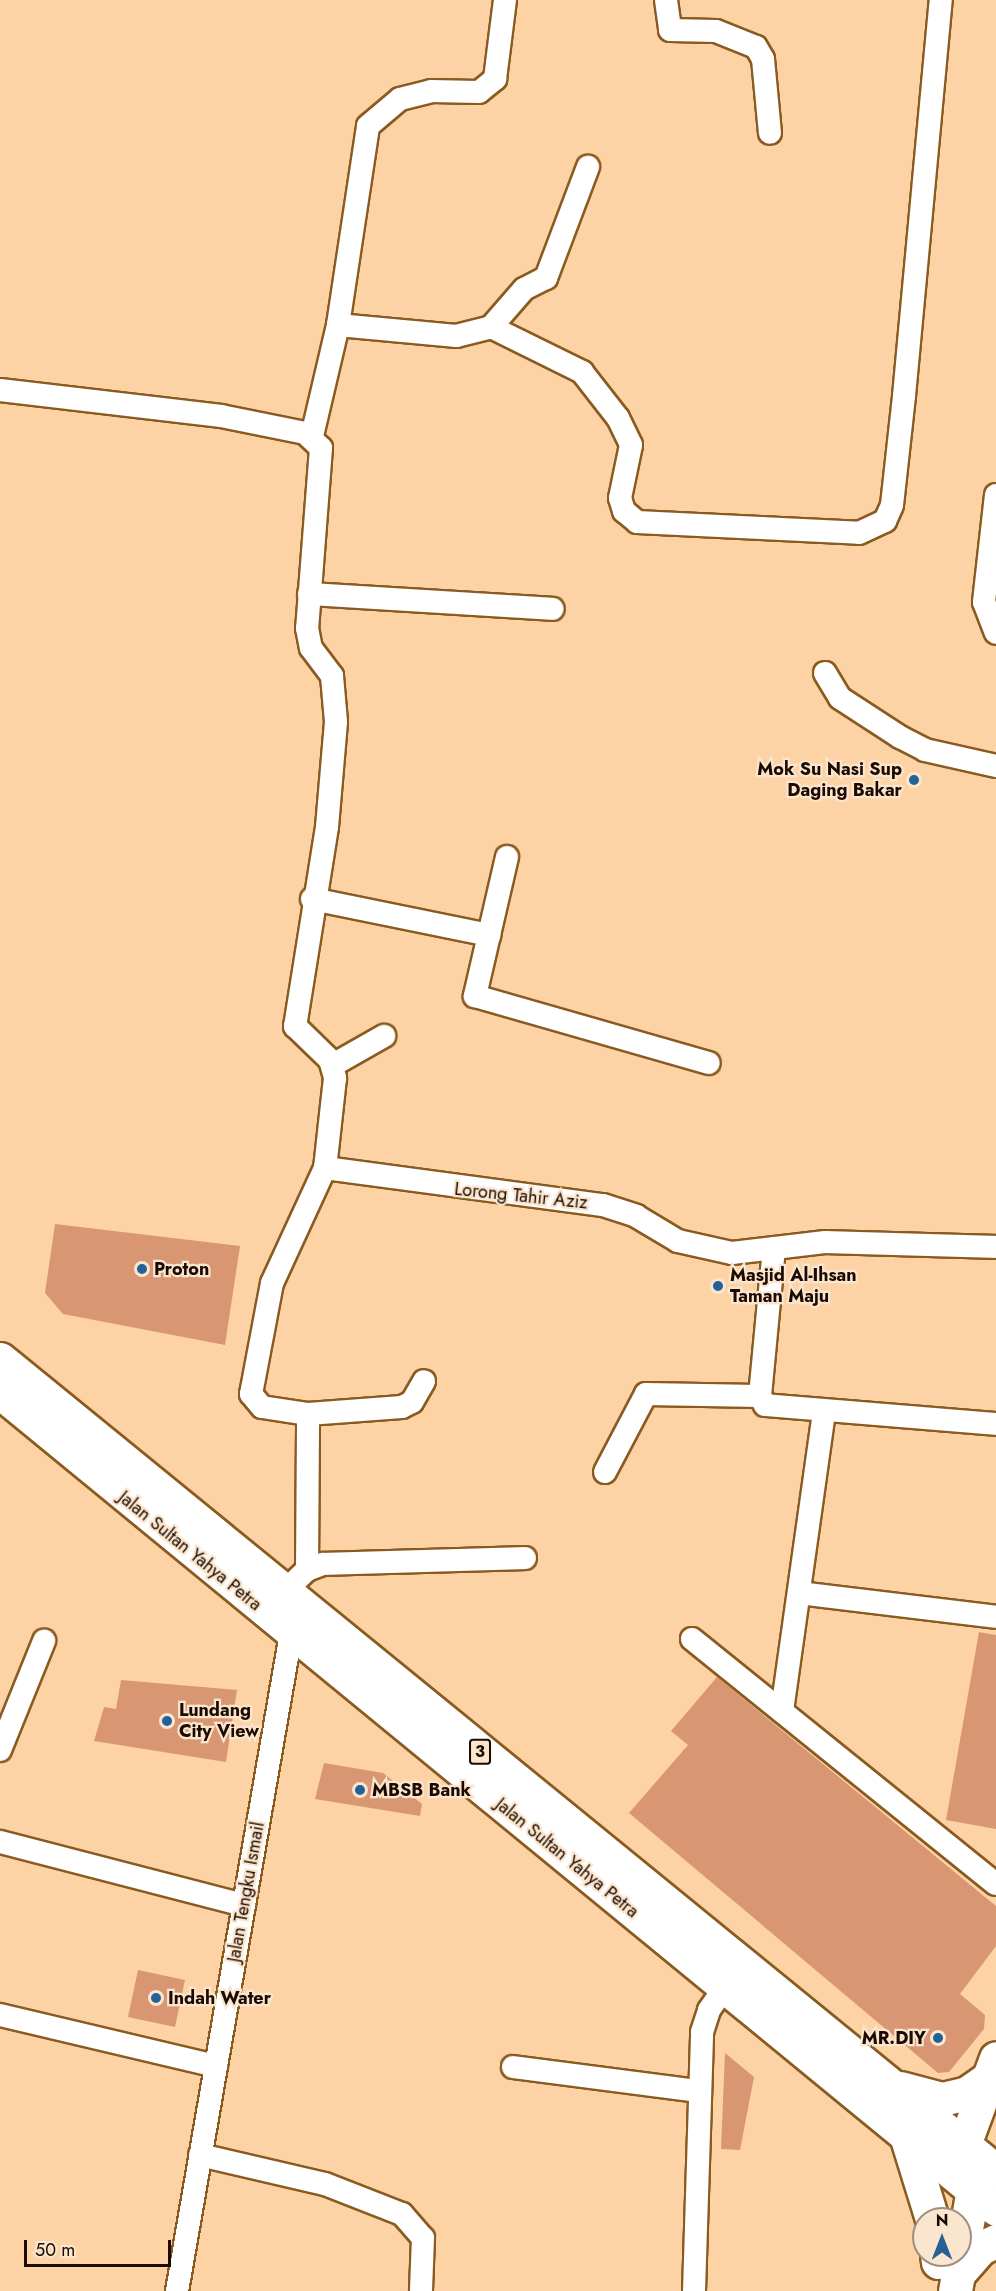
<!DOCTYPE html>
<html>
<head>
<meta charset="utf-8">
<style>
	body { margin:0 }
	#map { position:relative; width:996px; height:2291px; overflow:hidden; background:#fdd3a5; font-family:Jost,sans-serif }
	div>[style] { position:absolute }
	[style*='--x'] { left:calc(var(--x)*1px); top:calc(var(--y)*1px); width:calc(var(--w)*1px); rotate:calc(var(--a)*1deg) }
	.building>* { inset:0; background:#d99672; transform-origin:0 0 }
	.roads { filter:drop-shadow(2px 0 #8a5b20) drop-shadow(-2px 0 #8a5b20) drop-shadow(0 2px #8a5b20) drop-shadow(0 -2px #8a5b20) }
	.minor>* { height:22px; margin:-11px; padding:0 11px; transform-origin:11px; border-radius:11px; background:#fff }
	.secondary>* { height:33px; margin:-16.5px; padding:0 16.5px; transform-origin:16.5px; border-radius:16.5px; background:#fff }
	.primary>* { height:33px; margin:-16.5px; padding:0 16.5px; transform-origin:16.5px; border-radius:16.5px; background:#fff }
	.trunk>* { height:33px; margin:-16.5px; padding:0 16.5px; transform-origin:16.5px; border-radius:16.5px; background:#fff }
	.dots>* { width:16px; height:16px; translate:-50% -50%; box-sizing:border-box; border:3px solid #fae5ce; border-radius:50% }
	span { translate:-50% -50%; white-space:nowrap; text-align:center; line-height:1.15; -webkit-text-stroke:4.5px #fae5ce; paint-order:stroke }
	.shield-label span { padding:2px 4px; background:#fae5ce; border:2px solid; border-radius:4px; -webkit-text-stroke-width:0 }
	.shield-label { font-size:16px; color:#1c0a00; font-weight:700 }
	.poi-label { font-size:18px; color:#1c0a00; font-weight:700 }
	.right { translate:-100% -50%; text-align:right }
	.left { translate:0 -50%; text-align:left }
	.street-label { font-size:18px; color:#1c0a00 }
	.north { position:absolute; left:912px; top:2207px; width:60px; height:60px; box-sizing:border-box; background:#fae5ce; border:2px solid #a18d7c; border-radius:50%; rotate:0deg; font-size:16px; font-weight:700; line-height:24px; text-align:center; color:#1c0a00 }
	.north::after { content:''; display:block; margin:auto; width:21px; height:27px; background:#236198; clip-path:polygon(50% 0,100% 100%,50% 72%,0 100%) }
	.scale { position:absolute; left:24px; top:2240px; width:147px; height:27px; box-sizing:border-box; border:3px solid #1c0a00; border-top:0; padding-left:8px; font-size:18px; line-height:21px; white-space:nowrap; color:#1c0a00; -webkit-text-stroke:4px #fae5ce; paint-order:stroke }
</style>
</head>
<body>
<div id="map">
	<div class="building">
		<div style="clip-path:polygon(55px 1224px,240px 1246px,225px 1345px,63px 1314px,45px 1293px)"></div>
		<div style="clip-path:polygon(979px 1632px,996px 1635px,996px 1829px,946px 1820px)"></div>
		<div style="clip-path:polygon(717px 1677px,996px 1906px,996px 1946px,960px 1994px,985px 2015px,984px 2029px,949px 2072px,938px 2073px,629px 1813px,688px 1745px,671px 1731px)"></div>
		<div style="clip-path:polygon(121px 1680px,237px 1690px,226px 1762px,94px 1741px,104px 1707px,116px 1709px)"></div>
		<div style="clip-path:polygon(324px 1763px,383px 1773px,422px 1804px,420px 1816px,315px 1799px)"></div>
		<div style="left:138px;top:1970px;width:48px;height:48px;rotate:12deg"></div>
		<div style="clip-path:polygon(725px 2053px,754px 2077px,740px 2150px,721px 2149px)"></div>
	</div>
	<div class="roads">
		<div class="minor">
			<div style="--x:666;--y:0;--w:30;--a:82"></div>
			<div style="--x:670;--y:30;--w:46;--a:1.2"></div>
			<div style="--x:716;--y:31;--w:43;--a:21.8"></div>
			<div style="--x:756;--y:47;--w:14;--a:60"></div>
			<div style="--x:763;--y:59;--w:74;--a:84.6"></div>
			<div style="--x:338;--y:325;--w:119;--a:5.3"></div>
			<div style="--x:456;--y:336;--w:36;--a:-14"></div>
			<div style="--x:491;--y:327;--w:50;--a:-49"></div>
			<div style="--x:524;--y:289;--w:25;--a:-27"></div>
			<div style="--x:546;--y:278;--w:119;--a:-69.3"></div>
			<div style="--x:491;--y:327;--w:102;--a:26.3"></div>
			<div style="--x:582;--y:372;--w:58;--a:52"></div>
			<div style="--x:618;--y:418;--w:30;--a:64"></div>
			<div style="--x:631;--y:445;--w:54;--a:101.7"></div>
			<div style="--x:620;--y:498;--w:14;--a:73"></div>
			<div style="--x:624;--y:511;--w:17;--a:40"></div>
			<div style="--x:637;--y:522;--w:222;--a:2.8"></div>
			<div style="--x:859;--y:533;--w:29;--a:-25"></div>
			<div style="--x:885;--y:521;--w:17;--a:-66"></div>
			<div style="--x:892;--y:505;--w:110;--a:-83.7"></div>
			<div style="--x:904;--y:396;--w:398;--a:-84.7"></div>
			<div style="--x:0;--y:390;--w:223;--a:6.7"></div>
			<div style="--x:221;--y:416;--w:86;--a:11.4"></div>
			<div style="--x:305;--y:433;--w:22;--a:43"></div>
			<div style="--x:321;--y:448;--w:181;--a:94.4"></div>
			<div style="--x:307;--y:628;--w:20;--a:79"></div>
			<div style="--x:311;--y:648;--w:35;--a:53"></div>
			<div style="--x:332;--y:676;--w:46;--a:85"></div>
			<div style="--x:336;--y:722;--w:105;--a:94.9"></div>
			<div style="--x:327;--y:827;--w:202;--a:99.1"></div>
			<div style="--x:295;--y:1026;--w:49;--a:44.2"></div>
			<div style="--x:330;--y:1060;--w:19;--a:74"></div>
			<div style="--x:335;--y:1078;--w:91;--a:96.3"></div>
			<div style="--x:325;--y:1168;--w:127;--a:114.7"></div>
			<div style="--x:272;--y:1283;--w:113;--a:100.7"></div>
			<div style="--x:251;--y:1394;--w:17;--a:50"></div>
			<div style="--x:262;--y:1407;--w:47;--a:8.7"></div>
			<div style="--x:308;--y:1414;--w:94;--a:-4.3"></div>
			<div style="--x:402;--y:1407;--w:11;--a:-27"></div>
			<div style="--x:412;--y:1402;--w:24;--a:-60"></div>
			<div style="--x:312;--y:436;--w:114;--a:-76.8"></div>
			<div style="--x:338;--y:325;--w:201;--a:-81.4"></div>
			<div style="--x:368;--y:126;--w:42;--a:-40.2"></div>
			<div style="--x:400;--y:99;--w:32;--a:-14"></div>
			<div style="--x:431;--y:91;--w:48;--a:1.2"></div>
			<div style="--x:479;--y:92;--w:21;--a:-39"></div>
			<div style="--x:495;--y:79;--w:80;--a:-82.8"></div>
			<div style="--x:996;--y:495;--w:108;--a:96.4"></div>
			<div style="--x:984;--y:602;--w:33;--a:69"></div>
			<div style="--x:309;--y:594;--w:244;--a:3.5"></div>
			<div style="--x:825;--y:673;--w:29;--a:59"></div>
			<div style="--x:840;--y:698;--w:72;--a:33"></div>
			<div style="--x:900;--y:737;--w:28;--a:27"></div>
			<div style="--x:925;--y:750;--w:73;--a:12.7"></div>
			<div style="--x:507;--y:857;--w:143;--a:103"></div>
			<div style="--x:475;--y:996;--w:243;--a:16"></div>
			<div style="--x:312;--y:899;--w:181;--a:11.5"></div>
			<div style="--x:333;--y:1065;--w:59;--a:-29.6"></div>
			<div style="--x:325;--y:1168;--w:280;--a:7.6"></div>
			<div style="--x:603;--y:1205;--w:35;--a:18"></div>
			<div style="--x:636;--y:1216;--w:49;--a:30.8"></div>
			<div style="--x:678;--y:1241;--w:55;--a:12.5"></div>
			<div style="--x:732;--y:1253;--w:95;--a:-6.7"></div>
			<div style="--x:826;--y:1242;--w:170;--a:1.7"></div>
			<div style="--x:774;--y:1248;--w:149;--a:95.4"></div>
			<div style="--x:760;--y:1396;--w:10;--a:61"></div>
			<div style="--x:765;--y:1405;--w:232;--a:4.7"></div>
			<div style="--x:605;--y:1472;--w:88;--a:-62.3"></div>
			<div style="--x:646;--y:1394;--w:114;--a:1"></div>
			<div style="--x:307;--y:1570;--w:156;--a:-89.6"></div>
			<div style="--x:284;--y:1592;--w:32;--a:-44"></div>
			<div style="--x:307;--y:1570;--w:17;--a:-21"></div>
			<div style="--x:323;--y:1564;--w:202;--a:-1.7"></div>
			<div style="--x:799;--y:1593;--w:198;--a:6.9"></div>
			<div style="--x:692;--y:1639;--w:390;--a:38.9"></div>
			<div style="--x:782;--y:1711;--w:303;--a:-82"></div>
			<div style="--x:0;--y:1750;--w:118;--a:-68"></div>
			<div style="--x:0;--y:1842;--w:252;--a:14.5"></div>
			<div style="--x:0;--y:2015;--w:222;--a:13.3"></div>
			<div style="--x:513;--y:2067;--w:188;--a:7.4"></div>
			<div style="--x:200;--y:2155;--w:128;--a:13.1"></div>
			<div style="--x:325;--y:2184;--w:83;--a:21.3"></div>
			<div style="--x:402;--y:2214;--w:32;--a:49"></div>
			<div style="--x:423;--y:2238;--w:53;--a:92.2"></div>
			<div style="--x:177;--y:2291;--w:667;--a:-80.16"></div>
			<div style="--x:694;--y:2291;--w:259;--a:-88.2"></div>
			<div style="--x:702;--y:2032;--w:23;--a:-72"></div>
			<div style="--x:709;--y:2010;--w:28;--a:-55"></div>
		</div>
		<div class="secondary">
			<div style="--x:955;--y:2291;--w:104;--a:-80"></div>
		</div>
		<div class="primary">
			<div style="--x:955;--y:2169;--w:118;--a:-69.7"></div>
		</div>
		<div class="trunk">
			<div style="--x:0;--y:1359;--w:1285;--a:39.19"></div>
			<div style="--x:0;--y:1392;--w:1288;--a:39.36"></div>
			<div style="--x:900;--y:2088;--w:43;--a:14.7"></div>
			<div style="--x:942;--y:2099;--w:26;--a:-13"></div>
			<div style="--x:967;--y:2093;--w:28;--a:-35"></div>
			<div style="--x:906;--y:2135;--w:88;--a:72.8"></div>
			<div style="--x:937;--y:2255;--w:7;--a:82"></div>
			<div style="--x:958;--y:2274;--w:35;--a:-49"></div>
			<div style="--x:981;--y:2248;--w:17;--a:-25"></div>
		</div>
	</div>
	<div class="dots">
		<div style="left:914px;top:780px;background:#236198"></div>
		<div style="left:142px;top:1269px;background:#236198"></div>
		<div style="left:718px;top:1286px;background:#236198"></div>
		<div style="left:167px;top:1721px;background:#236198"></div>
		<div style="left:360px;top:1790px;background:#236198"></div>
		<div style="left:156px;top:1998px;background:#236198"></div>
		<div style="left:938px;top:2038px;background:#236198"></div>
	</div>
	<div class="shield-label">
		<span style="left:480px;top:1752px">3</span>
	</div>
	<div class="poi-label">
		<span class="right" style="left:902px;top:780px">Mok Su Nasi Sup<br>Daging Bakar</span>
		<span class="left" style="left:154px;top:1269px">Proton</span>
		<span class="left" style="left:730px;top:1286px">Masjid Al-Ihsan<br>Taman Maju</span>
		<span class="left" style="left:179px;top:1721px">Lundang<br>City View</span>
		<span class="left" style="left:372px;top:1790px">MBSB Bank</span>
		<span class="left" style="left:168px;top:1998px">Indah Water</span>
		<span class="right" style="left:926px;top:2038px">MR.DIY</span>
	</div>
	<div class="street-label">
		<span style="left:521px;top:1196px;rotate:6deg">Lorong Tahir Aziz</span>
		<span style="left:190px;top:1551px;rotate:39deg">Jalan Sultan Yahya Petra</span>
		<span style="left:567px;top:1858px;rotate:39deg">Jalan Sultan Yahya Petra</span>
		<span style="left:246px;top:1892px;rotate:-80deg">Jalan Tengku Ismail</span>
	</div>
	<div class="north">N</div>
	<div class="scale">50 m</div>
</div>
</body>
</html>
